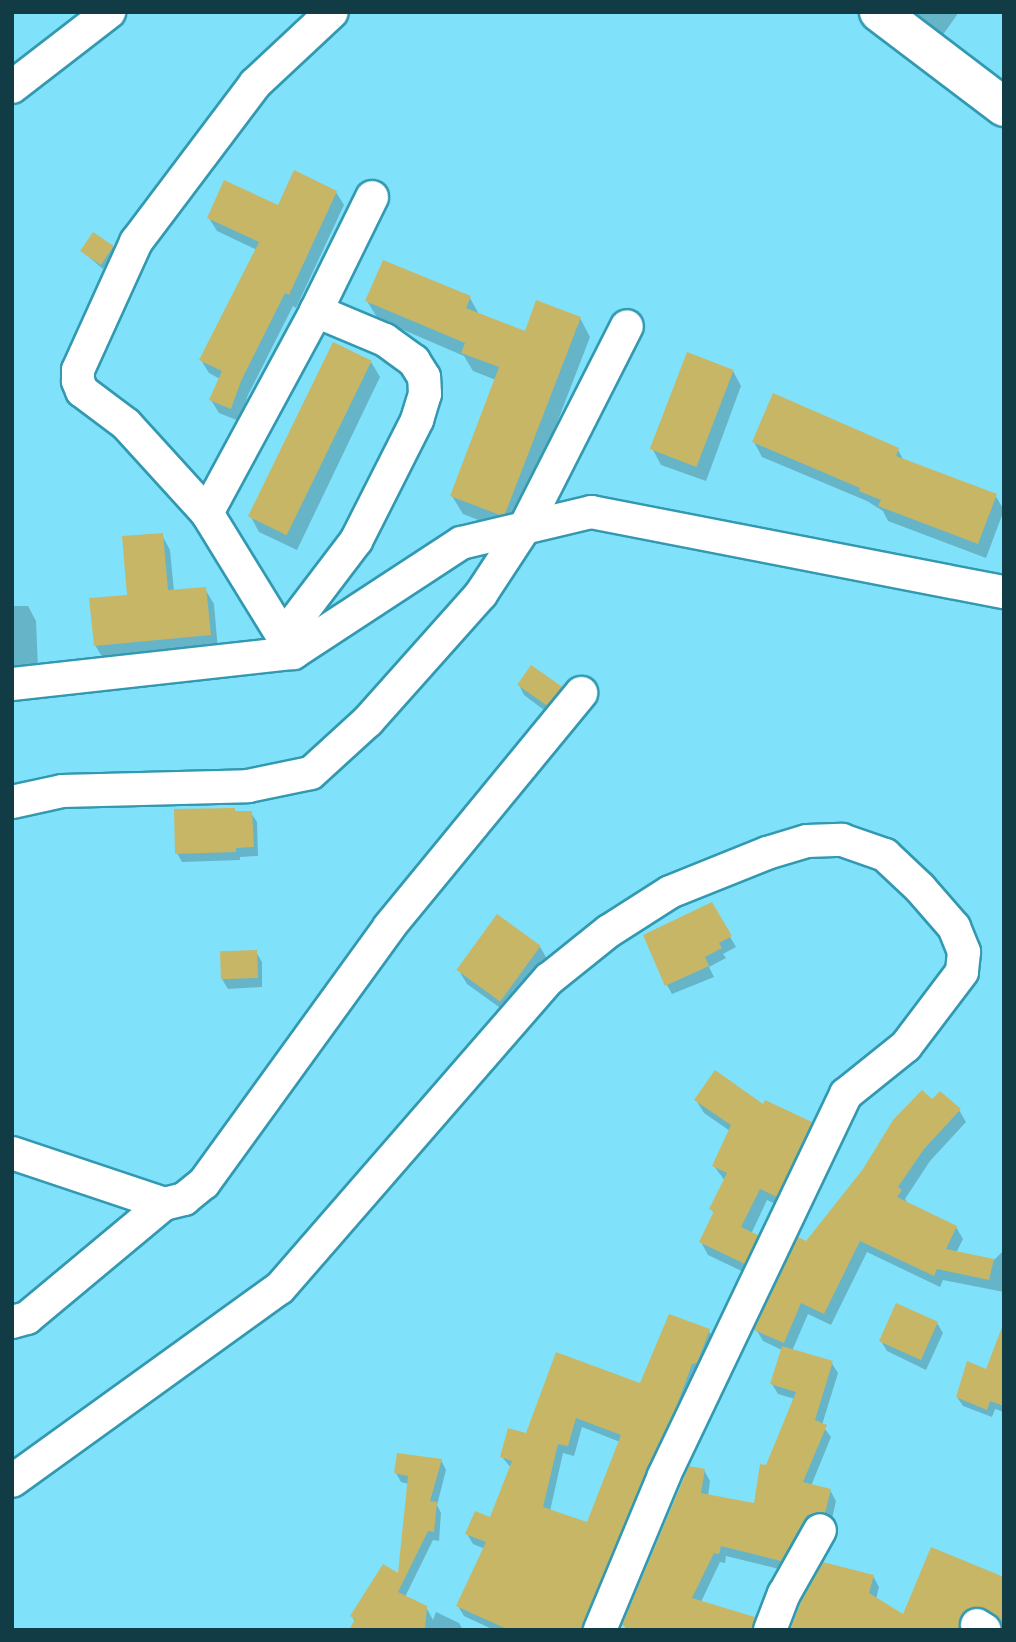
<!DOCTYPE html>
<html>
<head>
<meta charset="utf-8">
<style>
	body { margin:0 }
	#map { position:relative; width:1016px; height:1642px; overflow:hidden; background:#80e1fb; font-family:"Exo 2",sans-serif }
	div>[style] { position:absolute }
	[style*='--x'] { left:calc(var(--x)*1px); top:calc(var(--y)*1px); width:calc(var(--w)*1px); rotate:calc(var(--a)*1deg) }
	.shadow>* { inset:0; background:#0003 }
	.building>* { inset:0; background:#c7b666; transform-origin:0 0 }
	.roads { filter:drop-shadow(2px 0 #3299b1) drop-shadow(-2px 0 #3299b1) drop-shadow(0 2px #3299b1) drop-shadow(0 -2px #3299b1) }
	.minor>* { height:32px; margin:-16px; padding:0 16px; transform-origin:16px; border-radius:16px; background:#fff }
	.tertiary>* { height:38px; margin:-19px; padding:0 19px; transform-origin:19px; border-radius:19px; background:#fff }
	span { translate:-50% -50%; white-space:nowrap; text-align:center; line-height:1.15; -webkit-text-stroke:6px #ddf7ff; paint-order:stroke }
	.frame { position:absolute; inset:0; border:14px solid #113c46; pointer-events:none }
</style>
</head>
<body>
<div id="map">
	<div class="shadow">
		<div style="clip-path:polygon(910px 12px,959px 12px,942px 36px)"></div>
		<div style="clip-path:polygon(336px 192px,344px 205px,296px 308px,293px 306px,248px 395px,239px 421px,219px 413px,211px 400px,220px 379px,209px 373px,201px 360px,257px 250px,217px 231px,209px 218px,279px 207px)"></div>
		<div style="clip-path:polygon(113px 247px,115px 252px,103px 269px,82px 251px)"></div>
		<div style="clip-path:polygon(470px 298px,480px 316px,526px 333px,580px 318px,590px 337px,515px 532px,512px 533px,463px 514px,452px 496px,496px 380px,473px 371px,464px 356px,378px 319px,367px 301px)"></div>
		<div style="clip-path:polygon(371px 362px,380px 377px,297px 550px,259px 532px,251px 517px)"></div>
		<div style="clip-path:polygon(733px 371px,741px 386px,706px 481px,661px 465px,653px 450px)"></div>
		<div style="clip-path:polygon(754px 442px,898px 450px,904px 461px,995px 495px,1004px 510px,986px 558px,888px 521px,883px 511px,867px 501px,762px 457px)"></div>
		<div style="clip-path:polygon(162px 535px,170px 550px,174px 592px,205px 589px,214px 604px,218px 650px,104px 660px,95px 645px,129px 597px)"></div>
		<div style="clip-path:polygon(12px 606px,28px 606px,36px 621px,38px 668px,12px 669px)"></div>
		<div style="clip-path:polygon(519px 685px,561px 688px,566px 698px,552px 716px,524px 695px)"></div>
		<div style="clip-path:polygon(236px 813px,251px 813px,257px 822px,258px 856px,240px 857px,240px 860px,182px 862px,177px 853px)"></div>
		<div style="clip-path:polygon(711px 904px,736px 947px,723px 954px,726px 958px,709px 967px,714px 977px,672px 994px,667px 985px)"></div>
		<div style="clip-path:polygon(497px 916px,540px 947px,549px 962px,510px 1015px,467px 984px,458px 969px)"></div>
		<div style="clip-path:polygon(256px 952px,262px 962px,262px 987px,228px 989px,222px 979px)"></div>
		<div style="clip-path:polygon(696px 1100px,764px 1106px,811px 1123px,818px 1136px,784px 1208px,767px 1200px,751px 1234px,757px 1237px,765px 1250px,752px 1276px,708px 1255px,701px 1242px,715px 1214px,711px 1209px,725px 1181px,714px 1166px,730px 1131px,704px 1113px)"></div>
		<div style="clip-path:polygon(932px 1101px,959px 1110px,966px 1122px,930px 1161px,905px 1199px,908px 1204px,956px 1227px,963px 1239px,956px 1253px,994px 1260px,1004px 1250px,1004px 1292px,943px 1280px,940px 1287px,867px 1252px,831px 1325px,808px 1314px,792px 1351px,831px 1362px,838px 1373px,822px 1425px,831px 1437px,811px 1486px,830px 1490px,836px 1501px,831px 1523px,787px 1571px,726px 1556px,725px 1563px,720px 1562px,701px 1602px,754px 1619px,760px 1630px,627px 1630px,624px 1624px,704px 1470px,710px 1481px,708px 1496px,756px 1505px,795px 1399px,778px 1394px,772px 1384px,782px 1350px,763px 1341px,756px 1329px,807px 1243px)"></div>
		<div style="clip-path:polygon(937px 1323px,943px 1333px,926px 1370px,887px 1351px,881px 1341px)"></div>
		<div style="clip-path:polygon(evenodd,709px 1331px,714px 1341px,591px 1630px,494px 1630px,464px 1616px,458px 1606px,485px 1549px,473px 1544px,467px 1534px,491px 1519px,511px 1468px,502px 1457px,527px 1435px,641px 1385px,709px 1331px,582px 1427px,620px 1442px,588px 1525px,550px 1511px,563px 1453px,574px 1456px,582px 1427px)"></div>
		<div style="clip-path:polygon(1002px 1381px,1004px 1412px,995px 1409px,992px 1417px,963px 1406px,957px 1397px)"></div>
		<div style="clip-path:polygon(441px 1460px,446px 1470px,437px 1505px,441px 1513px,439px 1541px,433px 1540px,405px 1597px,426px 1607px,433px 1620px,436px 1612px,459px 1623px,463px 1630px,351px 1630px,355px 1622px,352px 1616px,399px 1576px,409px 1484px,401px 1482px,396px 1473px)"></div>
		<div style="clip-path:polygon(873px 1576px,879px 1587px,876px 1599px,903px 1616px,1004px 1579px,1004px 1628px,994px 1619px,966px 1630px,792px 1630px)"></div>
	</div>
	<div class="building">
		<div style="clip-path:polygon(294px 170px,337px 191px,289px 295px,285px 293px,241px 381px,231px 409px,209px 400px,222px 371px,199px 360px,259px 242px,207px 218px,224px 180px,278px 205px)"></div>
		<div style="left:93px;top:232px;width:25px;height:23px;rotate:34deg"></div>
		<div style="clip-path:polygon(383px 260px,471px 296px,466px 308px,525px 331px,536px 300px,581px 317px,505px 514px,500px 515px,450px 496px,499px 367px,461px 353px,465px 343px,365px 301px)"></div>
		<div style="left:333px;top:342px;width:43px;height:194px;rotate:26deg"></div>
		<div style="left:687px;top:352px;width:50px;height:104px;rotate:21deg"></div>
		<div style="clip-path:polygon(773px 393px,899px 448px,896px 456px,997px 494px,978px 544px,878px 506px,881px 500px,859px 491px,860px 488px,752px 442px)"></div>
		<div style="clip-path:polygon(163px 533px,168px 590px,206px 587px,211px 635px,94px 646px,89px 598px,127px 595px,122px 536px)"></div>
		<div style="left:531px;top:665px;width:38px;height:24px;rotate:35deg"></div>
		<div style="clip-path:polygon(235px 808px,235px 811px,252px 811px,254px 847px,236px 848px,236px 852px,175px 854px,174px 809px)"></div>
		<div style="clip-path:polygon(712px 902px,732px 936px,719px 943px,722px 948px,705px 957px,709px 966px,665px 986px,643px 935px)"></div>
		<div style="left:497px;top:914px;width:54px;height:69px;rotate:36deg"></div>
		<div style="left:257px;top:950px;width:28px;height:37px;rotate:88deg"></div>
		<div style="clip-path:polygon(715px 1070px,763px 1104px,765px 1100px,812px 1122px,777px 1197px,760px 1189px,741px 1227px,758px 1235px,745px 1264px,699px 1242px,714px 1211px,709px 1209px,727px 1173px,712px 1166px,731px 1125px,694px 1100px)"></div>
		<div style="clip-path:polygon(922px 1090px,932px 1099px,940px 1091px,961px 1109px,924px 1149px,898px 1187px,902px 1190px,897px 1197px,957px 1226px,946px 1249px,994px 1259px,989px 1280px,937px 1269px,934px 1276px,860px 1241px,824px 1314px,801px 1303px,784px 1343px,754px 1330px,798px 1237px,806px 1241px,863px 1169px,893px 1120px)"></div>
		<div style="left:896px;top:1303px;width:46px;height:42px;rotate:24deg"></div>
		<div style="clip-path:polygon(evenodd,669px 1314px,710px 1329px,697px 1363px,692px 1364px,676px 1408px,647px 1469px,582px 1630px,509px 1630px,456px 1606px,486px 1542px,465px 1534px,475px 1511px,490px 1517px,512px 1461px,500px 1457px,508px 1428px,526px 1433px,556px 1352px,640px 1383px,669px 1314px,576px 1418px,621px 1435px,587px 1522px,543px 1507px,558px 1444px,568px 1446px,576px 1418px)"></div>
		<div style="clip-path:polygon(1002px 1327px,1004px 1406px,990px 1401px,987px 1410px,956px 1397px,967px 1361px,986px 1369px)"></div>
		<div style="clip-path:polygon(782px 1346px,833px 1361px,815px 1420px,827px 1425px,803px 1482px,831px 1489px,825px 1513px,807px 1515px,781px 1561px,721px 1546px,719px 1554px,714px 1553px,692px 1598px,755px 1617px,752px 1630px,631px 1630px,622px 1625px,689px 1466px,705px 1469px,701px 1493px,754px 1503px,760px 1464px,766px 1465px,796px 1392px,770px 1384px)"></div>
		<div style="clip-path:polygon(397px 1453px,442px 1459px,430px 1501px,437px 1502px,434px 1532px,428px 1531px,398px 1592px,427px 1606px,425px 1630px,349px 1630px,355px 1619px,350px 1616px,383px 1564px,398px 1573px,408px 1476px,394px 1473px)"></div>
		<div style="clip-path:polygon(931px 1547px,1004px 1577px,1004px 1630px,995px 1615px,977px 1607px,962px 1615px,960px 1630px,790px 1630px,801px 1602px,823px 1562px,874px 1575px,869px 1593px,903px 1614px)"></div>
	</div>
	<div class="roads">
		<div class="minor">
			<div style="--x:12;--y:87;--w:123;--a:-37.7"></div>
			<div style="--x:207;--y:513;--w:230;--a:-61.6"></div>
			<div style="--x:316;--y:311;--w:127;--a:-63.8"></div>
			<div style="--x:283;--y:637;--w:121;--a:-52.8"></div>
			<div style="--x:356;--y:541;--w:136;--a:-63.2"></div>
			<div style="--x:417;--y:420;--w:27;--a:-73"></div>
			<div style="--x:425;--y:394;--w:17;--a:-93"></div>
			<div style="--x:424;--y:377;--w:19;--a:-122"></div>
			<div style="--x:414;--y:361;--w:36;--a:-144"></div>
			<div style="--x:385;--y:340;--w:75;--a:-157.2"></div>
			<div style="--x:293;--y:653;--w:164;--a:-121.6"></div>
			<div style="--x:207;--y:513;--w:120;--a:-132.3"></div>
			<div style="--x:126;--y:424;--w:55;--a:-143.1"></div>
			<div style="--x:82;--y:391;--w:11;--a:-112"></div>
			<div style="--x:78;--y:381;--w:11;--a:-90"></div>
			<div style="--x:78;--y:370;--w:141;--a:-65.6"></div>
			<div style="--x:136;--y:242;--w:198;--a:-53"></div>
			<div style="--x:255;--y:84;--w:105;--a:-43.1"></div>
			<div style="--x:12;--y:684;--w:283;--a:-6.3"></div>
			<div style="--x:293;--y:653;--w:201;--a:-33.2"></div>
			<div style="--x:461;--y:543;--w:134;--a:-13.4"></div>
			<div style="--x:591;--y:512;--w:421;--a:11"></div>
			<div style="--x:12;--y:802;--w:51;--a:-12.4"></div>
			<div style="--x:62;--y:791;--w:186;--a:-1.5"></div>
			<div style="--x:248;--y:786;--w:64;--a:-11.7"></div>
			<div style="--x:311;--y:773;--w:77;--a:-42.4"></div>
			<div style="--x:368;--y:721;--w:170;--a:-48.3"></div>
			<div style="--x:481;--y:594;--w:80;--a:-56.7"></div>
			<div style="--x:525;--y:527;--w:225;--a:-63.1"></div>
			<div style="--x:12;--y:1153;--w:160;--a:18.5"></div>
			<div style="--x:164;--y:1204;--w:21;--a:-14"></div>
			<div style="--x:184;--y:1199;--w:26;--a:-39"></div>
			<div style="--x:204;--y:1183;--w:316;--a:-54.1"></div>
			<div style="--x:389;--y:927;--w:303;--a:-50.6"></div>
			<div style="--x:12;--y:1322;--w:16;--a:-15"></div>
			<div style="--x:27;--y:1318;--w:178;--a:-39.8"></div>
			<div style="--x:12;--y:1481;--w:330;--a:-35.8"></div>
			<div style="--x:280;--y:1288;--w:410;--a:-49"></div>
			<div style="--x:549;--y:979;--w:77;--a:-38.7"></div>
			<div style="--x:609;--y:931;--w:72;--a:-32.6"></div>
			<div style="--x:670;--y:892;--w:105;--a:-21.9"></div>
			<div style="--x:767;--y:853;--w:42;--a:-16.7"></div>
			<div style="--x:807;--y:841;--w:35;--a:-2"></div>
			<div style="--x:842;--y:840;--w:46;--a:19.2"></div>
			<div style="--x:885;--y:855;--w:48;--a:43.3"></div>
			<div style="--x:920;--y:888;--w:52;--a:48.9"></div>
			<div style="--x:954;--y:927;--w:27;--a:68"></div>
			<div style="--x:964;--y:952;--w:20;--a:96"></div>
			<div style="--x:962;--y:972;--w:93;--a:127.1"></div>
			<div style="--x:906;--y:1046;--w:77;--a:141.3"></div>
			<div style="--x:846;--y:1094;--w:423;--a:115.5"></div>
			<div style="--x:664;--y:1476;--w:167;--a:112.6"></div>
			<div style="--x:977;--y:1625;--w:9;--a:32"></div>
			<div style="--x:770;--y:1630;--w:39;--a:-69"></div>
			<div style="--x:784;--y:1594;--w:73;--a:-60.6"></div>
		</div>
		<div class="tertiary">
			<div style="--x:879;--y:12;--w:157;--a:37.2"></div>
		</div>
	</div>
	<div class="frame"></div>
</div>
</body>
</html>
